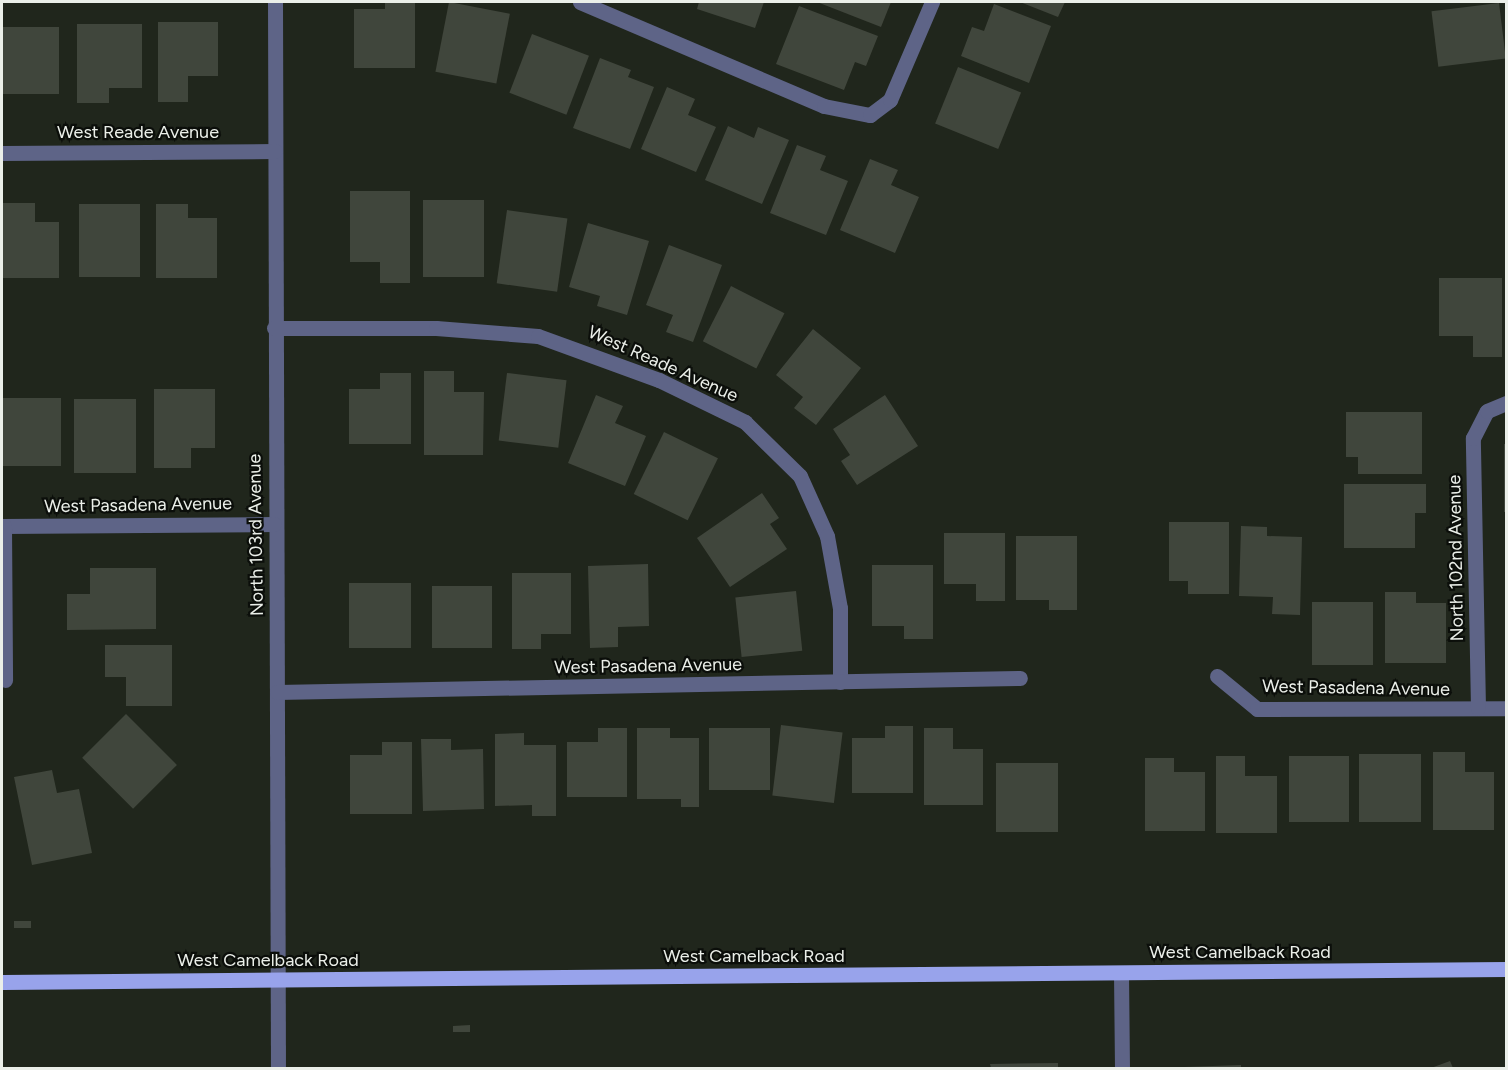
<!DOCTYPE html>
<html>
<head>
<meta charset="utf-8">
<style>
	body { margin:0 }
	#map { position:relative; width:1508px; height:1070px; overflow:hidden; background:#20261c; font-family:Figtree,sans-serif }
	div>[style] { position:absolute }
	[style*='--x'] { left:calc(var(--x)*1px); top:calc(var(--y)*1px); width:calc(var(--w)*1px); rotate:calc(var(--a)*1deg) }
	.building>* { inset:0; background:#40463c; transform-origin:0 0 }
	.minor>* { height:15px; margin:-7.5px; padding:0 7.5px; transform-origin:7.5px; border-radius:7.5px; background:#5e6487 }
	.major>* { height:15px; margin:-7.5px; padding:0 7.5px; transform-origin:7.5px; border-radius:7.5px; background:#98a3eb }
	span { translate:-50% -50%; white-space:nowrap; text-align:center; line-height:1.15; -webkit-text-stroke:4.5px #0b0e0a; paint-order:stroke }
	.street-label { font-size:18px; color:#ebefe9 }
	.frame { position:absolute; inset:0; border:3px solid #ebefe9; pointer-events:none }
</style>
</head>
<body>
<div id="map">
	<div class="building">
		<div style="clip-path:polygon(385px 2px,415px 2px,415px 68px,354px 68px,354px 9px,385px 9px)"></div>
		<div style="left:449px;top:2px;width:62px;height:71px;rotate:11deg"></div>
		<div style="clip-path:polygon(699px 2px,764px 2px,755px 28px,697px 9px)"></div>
		<div style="clip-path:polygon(817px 2px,891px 2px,881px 27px)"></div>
		<div style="clip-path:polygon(1020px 2px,1065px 2px,1058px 17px)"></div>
		<div style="left:1499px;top:3px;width:56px;height:68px;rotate:83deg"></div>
		<div style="clip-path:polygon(994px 4px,1051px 26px,1029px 83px,961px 56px,972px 27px,984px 31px)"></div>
		<div style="clip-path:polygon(799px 6px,878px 36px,866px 66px,855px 62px,844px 90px,776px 64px)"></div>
		<div style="clip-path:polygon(158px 22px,218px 22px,218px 76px,188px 76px,188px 102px,158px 102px)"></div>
		<div style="clip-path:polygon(77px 24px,142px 24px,142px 88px,109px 88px,109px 103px,77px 103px)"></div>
		<div style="left:2px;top:27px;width:57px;height:67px"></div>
		<div style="left:532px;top:34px;width:61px;height:63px;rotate:21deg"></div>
		<div style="clip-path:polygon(600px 58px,631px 70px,628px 77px,654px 87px,630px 149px,573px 128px)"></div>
		<div style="left:958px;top:67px;width:68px;height:61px;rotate:22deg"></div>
		<div style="clip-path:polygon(667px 87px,695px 99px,688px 115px,716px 127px,696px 172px,641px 149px)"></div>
		<div style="clip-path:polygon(728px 126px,754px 138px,758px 127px,789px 140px,762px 204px,705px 180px)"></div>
		<div style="clip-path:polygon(797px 145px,826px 156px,820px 170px,848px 181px,826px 235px,770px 213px)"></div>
		<div style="clip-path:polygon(870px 159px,898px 170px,891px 185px,919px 197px,895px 253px,840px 230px)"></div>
		<div style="clip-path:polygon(350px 191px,410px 191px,410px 283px,380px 283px,380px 262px,350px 262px)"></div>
		<div style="left:423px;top:200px;width:61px;height:77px"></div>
		<div style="clip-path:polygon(2px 203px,35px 203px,35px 222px,59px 222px,59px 278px,2px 278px)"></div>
		<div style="left:79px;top:204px;width:61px;height:73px"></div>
		<div style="clip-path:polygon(156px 204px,188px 204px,188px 218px,217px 218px,217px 278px,156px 278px)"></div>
		<div style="left:507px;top:210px;width:61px;height:74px;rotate:8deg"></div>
		<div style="clip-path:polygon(588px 223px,649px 241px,627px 315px,597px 306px,600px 296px,569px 287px)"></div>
		<div style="clip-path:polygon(669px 245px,722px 265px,693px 342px,666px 332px,673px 315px,646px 305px)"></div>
		<div style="clip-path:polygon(1439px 278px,1502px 278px,1502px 357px,1473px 357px,1473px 336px,1439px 336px)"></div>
		<div style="left:731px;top:286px;width:60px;height:62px;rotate:27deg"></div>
		<div style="clip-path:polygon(813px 329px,861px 368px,816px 425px,794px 408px,803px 397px,776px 375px)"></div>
		<div style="clip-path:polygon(424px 371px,454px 371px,454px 392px,484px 392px,483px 455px,424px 455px)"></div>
		<div style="clip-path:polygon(380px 373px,411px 373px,411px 444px,349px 444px,349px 389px,380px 389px)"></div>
		<div style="left:507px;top:373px;width:60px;height:68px;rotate:7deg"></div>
		<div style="clip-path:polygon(154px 389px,215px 389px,215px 448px,191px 448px,191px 468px,154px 468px)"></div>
		<div style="clip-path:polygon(596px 395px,623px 406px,615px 423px,646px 436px,625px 486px,568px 463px)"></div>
		<div style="clip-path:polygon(885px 395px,918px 446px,857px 485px,841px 461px,850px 455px,833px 429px)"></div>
		<div style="left:2px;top:398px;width:59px;height:68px"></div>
		<div style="left:74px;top:399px;width:62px;height:74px"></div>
		<div style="clip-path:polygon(1346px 412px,1422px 412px,1422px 474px,1358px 474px,1358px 457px,1346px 457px)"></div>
		<div style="left:664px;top:432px;width:60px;height:69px;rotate:26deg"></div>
		<div style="left:1504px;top:444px;width:2px;height:68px"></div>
		<div style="clip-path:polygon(1344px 484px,1426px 484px,1426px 513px,1415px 513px,1415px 548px,1344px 548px)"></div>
		<div style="clip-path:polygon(762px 493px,779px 518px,770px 524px,787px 549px,730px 587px,697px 538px)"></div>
		<div style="clip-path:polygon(1169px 522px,1229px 522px,1229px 594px,1188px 594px,1188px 581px,1169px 581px)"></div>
		<div style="clip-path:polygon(1241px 526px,1267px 527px,1267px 536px,1302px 537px,1300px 615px,1272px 614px,1273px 597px,1239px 596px)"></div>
		<div style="clip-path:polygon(944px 533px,1005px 533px,1005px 601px,976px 601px,976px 584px,944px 584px)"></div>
		<div style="clip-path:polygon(1016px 536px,1077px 536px,1077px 610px,1049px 610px,1049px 600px,1016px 600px)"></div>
		<div style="clip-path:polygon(648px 564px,649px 626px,618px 627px,618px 647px,590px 648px,588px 566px)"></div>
		<div style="clip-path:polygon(872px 565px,933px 565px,933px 639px,904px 639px,904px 626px,872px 626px)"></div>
		<div style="clip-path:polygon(90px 568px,156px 568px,156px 629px,67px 630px,67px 594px,90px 594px)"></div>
		<div style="clip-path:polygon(512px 573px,571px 573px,571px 634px,541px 634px,541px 649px,512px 649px)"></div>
		<div style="left:349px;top:583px;width:62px;height:65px"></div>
		<div style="left:432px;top:586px;width:60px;height:62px"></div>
		<div style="left:796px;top:591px;width:60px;height:61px;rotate:84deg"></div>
		<div style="clip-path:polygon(1385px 592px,1416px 592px,1416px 603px,1446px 603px,1446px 663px,1385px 663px)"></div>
		<div style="left:1312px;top:602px;width:61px;height:63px"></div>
		<div style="clip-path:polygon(105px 645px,172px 645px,172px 706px,126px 706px,126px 677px,105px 677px)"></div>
		<div style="left:126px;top:714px;width:72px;height:62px;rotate:45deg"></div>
		<div style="left:781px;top:725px;width:62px;height:71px;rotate:7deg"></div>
		<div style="clip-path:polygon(885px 726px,913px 726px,913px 793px,852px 793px,852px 738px,885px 738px)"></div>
		<div style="clip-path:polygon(598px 728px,627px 728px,627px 797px,567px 797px,567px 742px,598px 742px)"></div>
		<div style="clip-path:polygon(637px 728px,670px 728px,670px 738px,699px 738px,699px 807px,681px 807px,681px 799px,637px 799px)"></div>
		<div style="left:709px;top:728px;width:61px;height:62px"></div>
		<div style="clip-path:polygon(924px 728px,953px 728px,953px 749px,983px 749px,983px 805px,924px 805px)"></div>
		<div style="clip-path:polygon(524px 733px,524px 745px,556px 745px,556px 816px,532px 816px,532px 805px,495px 806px,495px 734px)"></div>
		<div style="clip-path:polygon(421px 739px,451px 739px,451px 750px,483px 749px,484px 809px,423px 811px)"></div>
		<div style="clip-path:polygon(382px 742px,412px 742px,412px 814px,350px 814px,350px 755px,382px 755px)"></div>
		<div style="clip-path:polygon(1433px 752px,1465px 752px,1465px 772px,1494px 772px,1494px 830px,1433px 830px)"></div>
		<div style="left:1359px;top:754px;width:62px;height:68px"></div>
		<div style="clip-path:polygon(1216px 756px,1245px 756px,1245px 776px,1277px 776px,1277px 833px,1216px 833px)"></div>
		<div style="left:1289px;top:756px;width:60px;height:66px"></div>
		<div style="clip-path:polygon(1145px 758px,1174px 758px,1174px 772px,1205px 772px,1205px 831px,1145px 831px)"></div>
		<div style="left:996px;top:763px;width:62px;height:69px"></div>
		<div style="clip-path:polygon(52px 770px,57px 793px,79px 789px,92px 853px,32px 865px,14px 777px)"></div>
		<div style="left:14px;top:921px;width:17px;height:7px"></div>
		<div style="clip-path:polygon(470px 1025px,470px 1032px,453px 1032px,453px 1026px)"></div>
		<div style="clip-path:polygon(1450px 1061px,1453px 1068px,1431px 1068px)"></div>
		<div style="clip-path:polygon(1058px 1063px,1058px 1068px,991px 1068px,990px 1064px)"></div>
		<div style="clip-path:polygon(1241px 1065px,1241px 1068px,1184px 1068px,1184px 1067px)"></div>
	</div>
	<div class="minor">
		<div style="--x:275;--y:2;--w:1066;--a:89.84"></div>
		<div style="--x:580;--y:2;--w:265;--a:23.1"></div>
		<div style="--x:824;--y:106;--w:47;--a:11.1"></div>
		<div style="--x:870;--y:115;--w:25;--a:-37"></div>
		<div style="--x:890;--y:100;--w:107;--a:-66.8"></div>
		<div style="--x:2;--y:153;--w:273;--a:-0.4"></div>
		<div style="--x:274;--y:328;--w:162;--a:0"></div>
		<div style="--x:436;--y:328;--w:102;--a:4.5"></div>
		<div style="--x:538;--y:336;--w:129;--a:20"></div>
		<div style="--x:659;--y:380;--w:96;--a:26"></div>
		<div style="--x:745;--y:422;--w:77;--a:44.5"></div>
		<div style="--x:800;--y:476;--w:66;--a:65.8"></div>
		<div style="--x:827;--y:536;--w:73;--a:79.8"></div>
		<div style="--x:840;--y:608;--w:74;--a:90"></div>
		<div style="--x:2;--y:526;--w:272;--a:-0.4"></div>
		<div style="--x:4;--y:526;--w:154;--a:89.6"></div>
		<div style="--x:1217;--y:676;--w:52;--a:39.5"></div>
		<div style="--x:1257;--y:709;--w:249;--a:-0.2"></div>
		<div style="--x:277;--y:692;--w:743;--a:-1.08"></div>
		<div style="--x:1478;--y:708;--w:270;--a:-91.1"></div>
		<div style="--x:1473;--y:438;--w:30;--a:-63"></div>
		<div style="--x:1487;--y:411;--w:21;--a:-23"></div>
		<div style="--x:1121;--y:973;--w:95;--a:89.4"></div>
	</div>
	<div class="major">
		<div style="--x:2;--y:982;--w:1504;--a:-0.5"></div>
	</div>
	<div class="street-label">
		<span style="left:138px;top:132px">West Reade Avenue</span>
		<span style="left:663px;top:364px;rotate:24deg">West Reade Avenue</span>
		<span style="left:138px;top:505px;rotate:-1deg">West Pasadena Avenue</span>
		<span style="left:256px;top:535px;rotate:-91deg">North 103rd Avenue</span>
		<span style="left:1456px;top:558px;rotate:-91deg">North 102nd Avenue</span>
		<span style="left:648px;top:666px;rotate:-1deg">West Pasadena Avenue</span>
		<span style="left:1356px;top:688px;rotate:1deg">West Pasadena Avenue</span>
		<span style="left:1240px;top:952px">West Camelback Road</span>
		<span style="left:754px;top:956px">West Camelback Road</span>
		<span style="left:268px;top:960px">West Camelback Road</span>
	</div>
	<div class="frame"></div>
</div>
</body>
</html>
